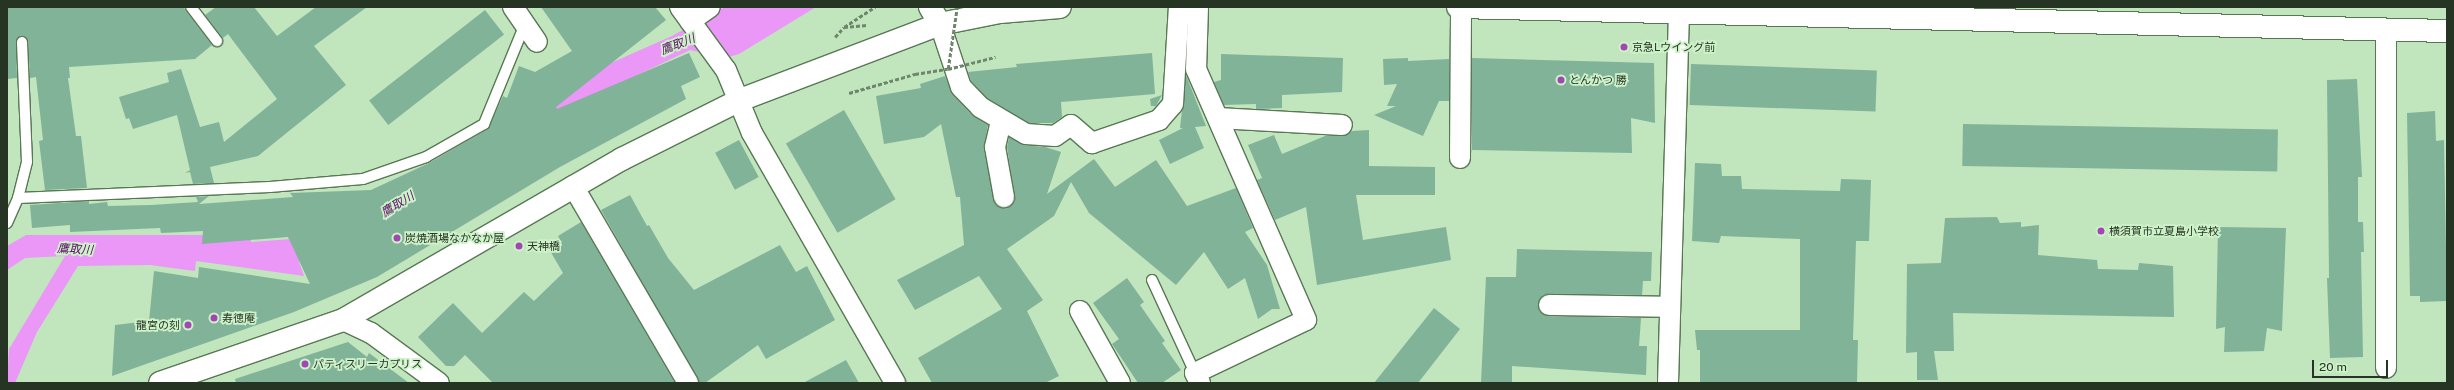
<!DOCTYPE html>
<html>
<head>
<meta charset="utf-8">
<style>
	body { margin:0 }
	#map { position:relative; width:2454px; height:390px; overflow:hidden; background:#c1e5bd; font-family:"Public Sans","Noto Sans JP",sans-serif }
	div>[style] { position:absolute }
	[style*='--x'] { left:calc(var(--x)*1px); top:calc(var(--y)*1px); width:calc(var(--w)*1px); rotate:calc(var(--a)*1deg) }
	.water>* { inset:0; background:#ea97f7 }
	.building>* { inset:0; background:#81b399; transform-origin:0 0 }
	.path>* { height:2.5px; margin-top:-1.25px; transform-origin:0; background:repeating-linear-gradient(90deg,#6e866b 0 4px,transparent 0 6px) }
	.roads { filter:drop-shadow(1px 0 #587854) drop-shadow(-1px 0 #587854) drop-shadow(0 1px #587854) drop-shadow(0 -1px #587854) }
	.service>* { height:10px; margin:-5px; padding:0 5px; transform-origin:5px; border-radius:5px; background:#fff }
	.minor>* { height:20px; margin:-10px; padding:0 10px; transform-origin:10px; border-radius:10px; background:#fff }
	.tertiary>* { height:22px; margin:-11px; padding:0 11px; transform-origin:11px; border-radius:11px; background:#fff }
	.path-bridge>* { height:2.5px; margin-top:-1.25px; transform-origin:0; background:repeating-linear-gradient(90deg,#6e866b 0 4px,transparent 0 6px) }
	.dots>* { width:11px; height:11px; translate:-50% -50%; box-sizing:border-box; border:2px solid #cef2c9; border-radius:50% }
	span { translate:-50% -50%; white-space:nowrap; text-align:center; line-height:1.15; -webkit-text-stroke:3.5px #cef2c9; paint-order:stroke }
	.poi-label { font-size:11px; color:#263424 }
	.left { translate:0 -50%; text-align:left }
	.right { translate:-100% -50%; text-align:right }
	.water-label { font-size:12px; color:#5c0e67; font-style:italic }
	.frame { position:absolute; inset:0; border:8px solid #263424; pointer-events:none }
	.scale { position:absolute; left:2312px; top:360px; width:76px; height:18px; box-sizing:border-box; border:2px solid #263424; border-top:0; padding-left:5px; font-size:12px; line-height:14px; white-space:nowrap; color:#263424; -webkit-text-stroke:3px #cef2c9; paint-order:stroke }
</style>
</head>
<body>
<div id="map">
	<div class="water">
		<div style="clip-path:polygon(725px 7px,816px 7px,739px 54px,725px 58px,690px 50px,627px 80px,352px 236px,299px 262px,304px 276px,196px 261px,195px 271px,150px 265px,78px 266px,37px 332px,15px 383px,7px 383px,9px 349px,65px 256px,25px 258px,7px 270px,7px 246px,26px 235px,251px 235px,251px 242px,319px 237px,604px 66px,672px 36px)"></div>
	</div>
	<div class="building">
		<div style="clip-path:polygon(7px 7px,183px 7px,212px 45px,195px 59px,69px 67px,70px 78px,68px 78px,76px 136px,81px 136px,87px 188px,45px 190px,39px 141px,43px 140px,36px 77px,30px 78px,28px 42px,25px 36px,18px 37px,16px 42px,17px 78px,7px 79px)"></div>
		<div style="clip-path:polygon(216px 7px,254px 7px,277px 36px,316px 7px,367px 7px,314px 46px,346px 85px,258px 156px,210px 167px,214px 183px,193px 184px,190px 172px,185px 173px,190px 170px,177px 115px,133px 129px,129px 118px,126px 119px,119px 97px,169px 82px,167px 73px,181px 69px,200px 127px,219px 122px,224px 142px,277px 99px,228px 34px,223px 38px,205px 15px)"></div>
		<div style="clip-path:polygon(541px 7px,655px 7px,666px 20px,556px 107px,557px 109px,689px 53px,700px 77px,681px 86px,686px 99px,560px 167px,377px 277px,294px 312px,112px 376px,115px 325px,149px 321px,154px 271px,198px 278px,199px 267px,310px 284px,288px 237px,202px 244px,203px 231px,161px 233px,160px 228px,70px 232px,70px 225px,32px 228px,30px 205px,89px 201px,89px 204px,107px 202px,108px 206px,151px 205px,198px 202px,196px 197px,209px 196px,199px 204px,293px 197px,290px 193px,371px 190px,429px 163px,488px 129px,503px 96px,507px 98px,519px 66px,535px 72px,572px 51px)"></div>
		<div style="left:485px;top:10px;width:31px;height:147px;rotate:52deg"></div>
		<div style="clip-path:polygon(1152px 53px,1155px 94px,1061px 102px,1062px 117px,1053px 123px,1029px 123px,987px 98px,971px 81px,968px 72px,1017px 67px,1016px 64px)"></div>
		<div style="clip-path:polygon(1221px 54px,1343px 58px,1342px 92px,1282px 95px,1282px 108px,1256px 109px,1256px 104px,1224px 105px,1214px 82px,1221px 80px)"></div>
		<div style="clip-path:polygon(1408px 58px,1408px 61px,1449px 59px,1449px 101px,1439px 101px,1423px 136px,1374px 115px,1396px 106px,1387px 106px,1397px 84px,1384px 85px,1383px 59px)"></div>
		<div style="clip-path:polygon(1472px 58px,1654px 63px,1655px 123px,1631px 118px,1632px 153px,1472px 150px)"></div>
		<div style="left:1691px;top:64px;width:186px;height:41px;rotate:2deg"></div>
		<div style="clip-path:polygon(1186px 75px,1206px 126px,1195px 127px,1204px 148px,1170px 164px,1159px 140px,1183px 128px,1180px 128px)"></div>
		<div style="clip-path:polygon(945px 76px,953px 95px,972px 115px,988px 125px,984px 149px,996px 205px,1006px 208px,1015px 201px,1007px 147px,1009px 137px,1025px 145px,1045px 147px,1061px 152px,1047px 194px,1094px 159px,1115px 187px,1156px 160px,1187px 206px,1236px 188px,1253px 228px,1245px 232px,1267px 265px,1280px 309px,1272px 309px,1258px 319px,1245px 278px,1228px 289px,1204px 252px,1176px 285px,1089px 213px,1071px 182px,1054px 216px,1007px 249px,1043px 300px,1027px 311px,1059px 376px,1045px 383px,932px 383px,918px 358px,1002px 309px,979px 276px,915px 310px,897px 280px,964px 245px,960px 197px,956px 197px,941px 124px,924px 137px,884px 144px,876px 96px,921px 88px,920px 84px)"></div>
		<div style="clip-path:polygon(2357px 79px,2362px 177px,2358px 177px,2358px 222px,2363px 222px,2364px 252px,2361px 252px,2363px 357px,2330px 358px,2327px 278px,2329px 278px,2327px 80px)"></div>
		<div style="clip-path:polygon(1162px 95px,1156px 106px,1151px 106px,1150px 99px)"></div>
		<div style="left:844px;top:110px;width:103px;height:67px;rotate:60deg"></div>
		<div style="clip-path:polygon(2435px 111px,2436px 141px,2444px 140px,2447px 301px,2420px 302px,2420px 296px,2410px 296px,2407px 113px)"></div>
		<div style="left:1963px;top:124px;width:315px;height:42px;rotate:1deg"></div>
		<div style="clip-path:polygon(1369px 130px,1369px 166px,1435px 167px,1435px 195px,1356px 195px,1363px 240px,1446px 227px,1451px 260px,1317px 285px,1306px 207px,1275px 220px,1257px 180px,1262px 178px,1248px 145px,1274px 135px,1282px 154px,1325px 136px,1342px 136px,1352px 131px)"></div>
		<div style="left:739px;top:140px;width:42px;height:27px;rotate:62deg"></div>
		<div style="clip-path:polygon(1695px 163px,1721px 164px,1722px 176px,1741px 176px,1742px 189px,1840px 191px,1841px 179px,1871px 180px,1869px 241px,1856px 241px,1853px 340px,1858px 340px,1857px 383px,1700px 383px,1700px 350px,1697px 350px,1695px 330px,1800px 330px,1800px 239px,1721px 236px,1719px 243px,1692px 241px)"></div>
		<div style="clip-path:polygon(630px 195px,647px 226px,649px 225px,668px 258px,694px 290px,780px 245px,796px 272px,807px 266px,835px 320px,766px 359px,758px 345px,705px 383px,699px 383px,601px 210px)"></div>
		<div style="clip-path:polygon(1997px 217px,2000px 223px,2021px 222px,2021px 227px,2039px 225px,2038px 255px,2097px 260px,2098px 269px,2138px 270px,2139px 263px,2173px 266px,2174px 317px,1953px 313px,1954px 351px,1934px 351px,1938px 380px,1917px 380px,1917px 352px,1906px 353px,1907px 264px,1941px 263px,1945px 218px)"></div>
		<div style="clip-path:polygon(581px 222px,675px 383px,493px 383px,465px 355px,454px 366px,446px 366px,418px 337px,453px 303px,482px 333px,524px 292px,534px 301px,563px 273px,549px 249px,561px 242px,558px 236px)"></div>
		<div style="clip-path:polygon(2218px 227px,2286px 228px,2282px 331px,2267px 328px,2264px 351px,2224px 352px,2225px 327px,2216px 329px)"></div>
		<div style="clip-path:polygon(1517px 249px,1652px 252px,1651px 281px,1643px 281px,1642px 295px,1549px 294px,1543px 295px,1538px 304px,1539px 311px,1549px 316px,1641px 318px,1639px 346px,1647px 346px,1646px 375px,1512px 366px,1512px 383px,1481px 383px,1486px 277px,1516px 277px)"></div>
		<div style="clip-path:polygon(1127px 278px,1144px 302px,1140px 305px,1165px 341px,1162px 343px,1181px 370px,1162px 383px,1138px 383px,1112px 344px,1119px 339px,1093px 303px)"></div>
		<div style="clip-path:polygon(1434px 308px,1460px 329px,1418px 383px,1374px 383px)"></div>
		<div style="clip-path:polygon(348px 342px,367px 357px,369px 353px,409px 383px,236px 383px,235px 379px)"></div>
		<div style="clip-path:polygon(846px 360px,859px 383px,803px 383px)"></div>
	</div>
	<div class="path">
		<div style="--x:844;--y:27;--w:37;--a:-33"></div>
		<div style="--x:835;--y:37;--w:13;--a:-48"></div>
		<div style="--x:844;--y:27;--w:23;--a:-5"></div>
		<div style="--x:849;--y:93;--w:69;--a:-16.1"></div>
	</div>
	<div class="roads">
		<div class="service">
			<div style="--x:191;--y:7;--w:43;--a:52.6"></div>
			<div style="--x:18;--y:198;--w:37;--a:-76"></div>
			<div style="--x:27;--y:162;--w:120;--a:-92.4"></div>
			<div style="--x:7;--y:223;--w:27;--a:-66"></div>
			<div style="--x:18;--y:198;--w:252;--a:-2.5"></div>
			<div style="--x:270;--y:187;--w:93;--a:-4.9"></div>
			<div style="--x:363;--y:179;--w:67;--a:-19.2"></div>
			<div style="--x:426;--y:157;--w:67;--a:-29.6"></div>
			<div style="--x:484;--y:124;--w:108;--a:-67.7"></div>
			<div style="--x:1152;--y:280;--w:102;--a:65.2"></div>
		</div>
		<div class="minor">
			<div style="--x:513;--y:7;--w:42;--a:55.6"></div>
			<div style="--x:680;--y:7;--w:78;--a:53.9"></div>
			<div style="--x:726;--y:70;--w:68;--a:67.6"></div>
			<div style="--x:752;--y:133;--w:288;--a:60.2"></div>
			<div style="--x:1198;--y:7;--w:62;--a:91.8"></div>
			<div style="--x:1196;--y:69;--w:274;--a:66.3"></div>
			<div style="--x:1306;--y:320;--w:123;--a:154.5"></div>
			<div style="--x:1195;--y:373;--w:11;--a:63"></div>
			<div style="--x:690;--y:21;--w:24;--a:-35"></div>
			<div style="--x:940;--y:24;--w:66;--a:71.6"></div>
			<div style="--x:961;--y:87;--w:28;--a:46"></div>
			<div style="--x:980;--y:107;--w:53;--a:30.4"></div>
			<div style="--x:1026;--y:134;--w:29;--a:4"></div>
			<div style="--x:1055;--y:136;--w:19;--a:-35"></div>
			<div style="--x:1071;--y:125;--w:28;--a:41"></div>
			<div style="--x:1092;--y:143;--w:71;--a:-18.9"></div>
			<div style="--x:1159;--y:120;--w:21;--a:-49"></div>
			<div style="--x:1173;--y:104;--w:97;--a:-86.5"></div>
			<div style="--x:2386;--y:29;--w:339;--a:90"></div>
			<div style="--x:1218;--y:118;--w:124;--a:3.2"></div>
			<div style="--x:1001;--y:121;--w:27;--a:103"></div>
			<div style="--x:995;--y:147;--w:51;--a:79.8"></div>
			<div style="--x:1460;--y:158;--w:151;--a:-89.6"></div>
			<div style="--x:573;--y:186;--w:228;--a:59.7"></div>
			<div style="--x:1549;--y:305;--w:121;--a:0.9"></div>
			<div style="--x:1080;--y:311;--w:82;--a:60.9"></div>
			<div style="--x:343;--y:320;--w:31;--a:25"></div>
			<div style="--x:371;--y:333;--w:84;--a:36.3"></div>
			<div style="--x:1668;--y:383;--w:371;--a:-88.3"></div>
		</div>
		<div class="tertiary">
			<div style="--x:930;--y:7;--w:20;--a:60"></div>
			<div style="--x:1458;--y:7;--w:989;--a:1.39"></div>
			<div style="--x:160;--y:383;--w:194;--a:-19"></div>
			<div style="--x:343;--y:320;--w:322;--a:-30"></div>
			<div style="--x:622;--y:159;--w:132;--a:-26.6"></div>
			<div style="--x:740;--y:100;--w:214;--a:-20.8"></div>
			<div style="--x:940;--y:24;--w:61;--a:-11.3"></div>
			<div style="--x:1000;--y:12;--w:60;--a:-4.8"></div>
		</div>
	</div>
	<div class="path-bridge">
		<div style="--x:948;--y:69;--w:49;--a:-14.3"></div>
		<div style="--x:915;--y:74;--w:33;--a:-9"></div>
		<div style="--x:948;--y:69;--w:63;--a:-81.7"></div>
	</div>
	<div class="dots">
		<div style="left:1624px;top:47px;background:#a247b1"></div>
		<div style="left:1561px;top:80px;background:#a247b1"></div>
		<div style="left:2101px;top:231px;background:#a247b1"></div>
		<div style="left:397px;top:238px;background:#a247b1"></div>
		<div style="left:519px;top:246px;background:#a247b1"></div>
		<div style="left:214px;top:318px;background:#a247b1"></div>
		<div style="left:188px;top:325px;background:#a247b1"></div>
		<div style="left:305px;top:364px;background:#a247b1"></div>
	</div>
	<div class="poi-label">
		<span class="left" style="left:1632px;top:47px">京急Lウイング前</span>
		<span class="left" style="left:1569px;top:80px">とんかつ 勝</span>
		<span class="left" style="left:2109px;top:231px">横須賀市立夏島小学校</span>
		<span class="left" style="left:405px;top:238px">炭焼酒場なかなか屋</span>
		<span class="left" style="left:527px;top:246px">天神橋</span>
		<span class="left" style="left:222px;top:318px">寿徳庵</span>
		<span class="right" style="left:180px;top:325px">龍宮の刻</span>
		<span class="left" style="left:313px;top:364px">パティスリーカプリス</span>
	</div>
	<div class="water-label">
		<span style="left:678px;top:45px;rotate:-22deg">鷹取川</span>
		<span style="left:398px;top:205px;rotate:-32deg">鷹取川</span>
		<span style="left:75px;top:250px;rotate:3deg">鷹取川</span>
	</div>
	<div class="frame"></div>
	<div class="scale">20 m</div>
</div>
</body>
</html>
